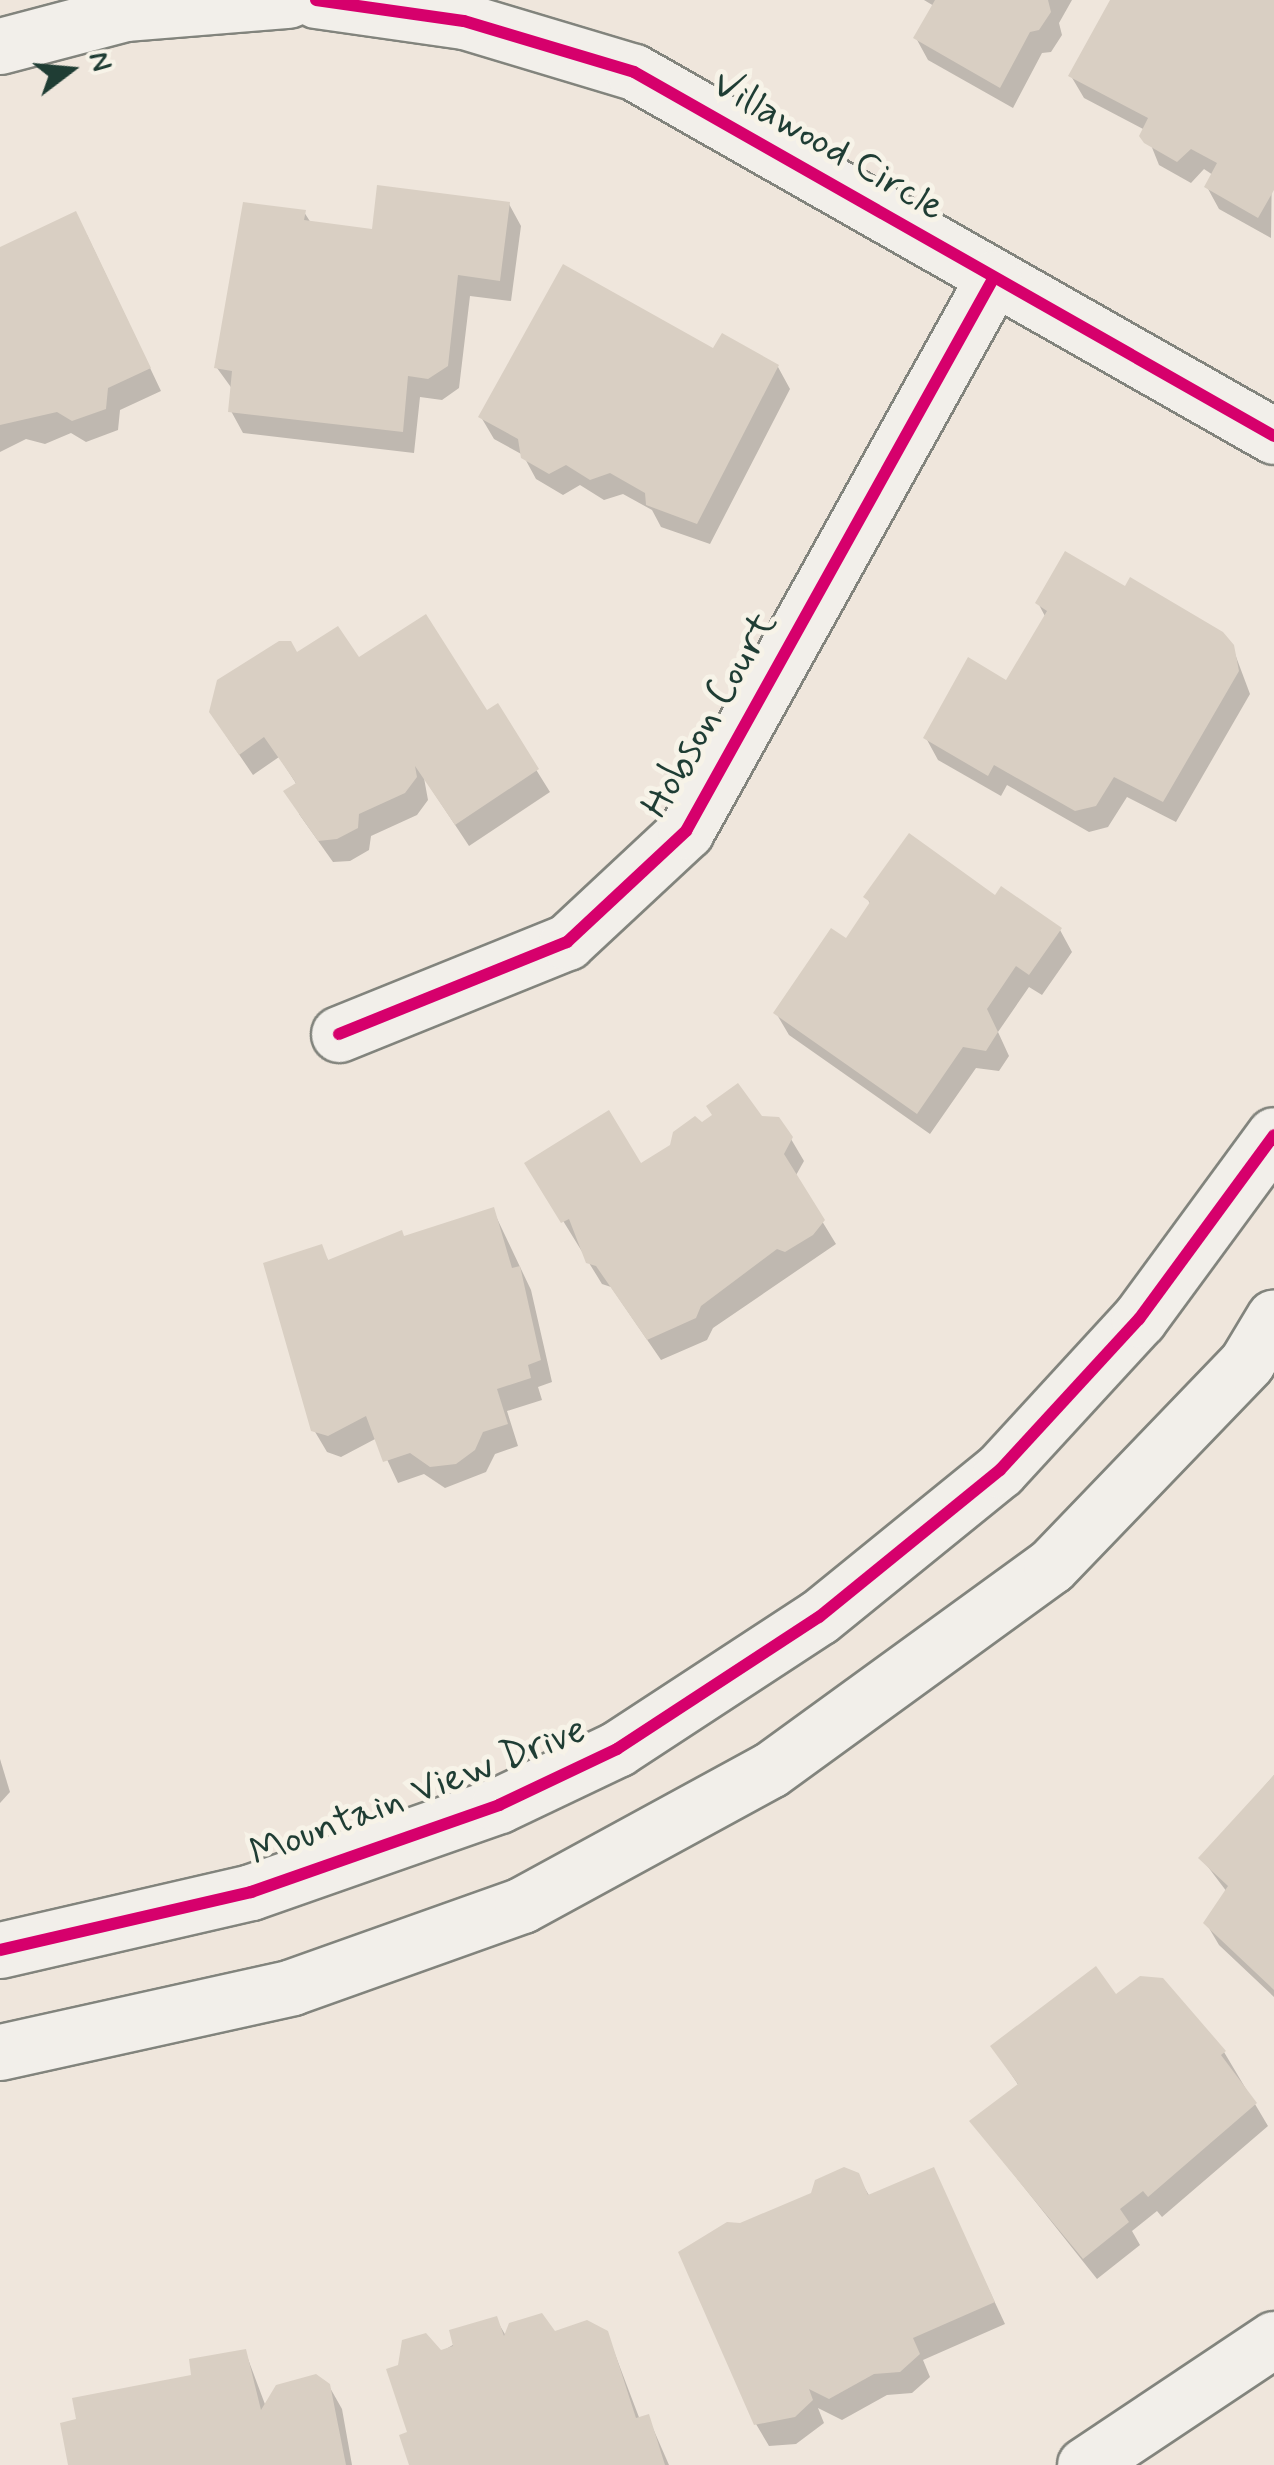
<!DOCTYPE html>
<html>
<head>
<meta charset="utf-8">
<style>
	body { margin:0 }
	#map { position:relative; width:1274px; height:2465px; overflow:hidden; background:#efe6dc; font-family:Mynerve,sans-serif }
	div>[style] { position:absolute }
	[style*='--x'] { left:calc(var(--x)*1px); top:calc(var(--y)*1px); width:calc(var(--w)*1px); rotate:calc(var(--a)*1deg) }
	.shadow>* { inset:0; background:#0003 }
	.building>* { inset:0; background:#d9cfc3 }
	.roads { filter:drop-shadow(2px 0 #82847d) drop-shadow(-2px 0 #82847d) drop-shadow(0 2px #82847d) drop-shadow(0 -2px #82847d) }
	.street>* { height:55px; margin:-27.5px; padding:0 27.5px; transform-origin:27.5px; border-radius:27.5px; background:#f2efea }
	.cycleway>* { height:12px; margin:-6px; padding:0 6px; transform-origin:6px; border-radius:6px; background:#d6006c }
	span { translate:-50% -50%; white-space:nowrap; text-align:center; line-height:1.15; -webkit-text-stroke:10px #f7f3e8; paint-order:stroke }
	.street-label { font-size:40px; color:#1f3d34 }
	.north { position:absolute; left:20px; top:20px; width:100px; height:100px; -webkit-text-stroke:8px #f7f3e8; paint-order:stroke; rotate:74deg; font-size:28px; font-weight:700; line-height:40px; text-align:center; color:#1f3d34 }
	.north::after { content:''; display:block; margin:auto; width:35px; height:45px; background:#1f3d34; clip-path:polygon(50% 0,100% 100%,50% 72%,0 100%) }
</style>
</head>
<body>
<div id="map">
	<div class="shadow">
		<div style="clip-path:polygon(924px 0,1072px 0,1059px 23px,1062px 35px,1051px 52px,1042px 53px,1013px 108px,928px 60px,916px 38px,934px 6px)"></div>
		<div style="clip-path:polygon(1113px 0,1274px 0,1271px 238px,1219px 209px,1207px 187px,1213px 175px,1204px 169px,1191px 183px,1159px 165px,1145px 130px,1084px 98px,1071px 76px)"></div>
		<div style="clip-path:polygon(509px 204px,521px 226px,511px 301px,470px 296px,459px 388px,442px 400px,420px 397px,414px 453px,243px 433px,231px 411px,233px 390px,217px 368px,304px 212px,311px 223px,374px 232px)"></div>
		<div style="clip-path:polygon(87px 235px,161px 391px,120px 410px,118px 430px,86px 442px,71px 433px,45px 444px,26px 439px,0 452px,0 250px)"></div>
		<div style="clip-path:polygon(714px 352px,778px 367px,790px 389px,710px 544px,661px 527px,652px 510px,623px 494px,604px 500px,580px 485px,563px 495px,536px 479px,523px 455px,494px 439px,481px 417px)"></div>
		<div style="clip-path:polygon(1038px 603px,1232px 646px,1250px 694px,1176px 822px,1127px 797px,1108px 827px,1089px 832px,1007px 785px,1001px 796px,938px 760px,926px 738px,1007px 683px,1046px 618px)"></div>
		<div style="clip-path:polygon(297px 655px,358px 660px,486px 714px,497px 707px,550px 792px,469px 846px,424px 778px,428px 800px,417px 815px,371px 836px,369px 850px,350px 861px,333px 862px,299px 814px,297px 785px,279px 757px,253px 775px,225px 734px)"></div>
		<div style="clip-path:polygon(866px 897px,996px 899px,1060px 930px,1072px 952px,1042px 995px,1029px 987px,998px 1032px,1009px 1056px,999px 1071px,976px 1068px,930px 1134px,789px 1035px,776px 1013px,846px 942px,871px 905px)"></div>
		<div style="clip-path:polygon(761px 1118px,791px 1139px,804px 1161px,795px 1177px,836px 1244px,713px 1328px,707px 1340px,661px 1360px,611px 1287px,602px 1284px,528px 1164px,640px 1166px,702px 1125px)"></div>
		<div style="clip-path:polygon(493px 1210px,531px 1290px,552px 1382px,538px 1387px,542px 1400px,507px 1411px,518px 1446px,495px 1454px,486px 1472px,445px 1488px,424px 1474px,398px 1483px,377px 1438px,341px 1457px,327px 1452px,314px 1430px,321px 1247px,329px 1262px)"></div>
		<div style="clip-path:polygon(0 1759px,10px 1792px,0 1803px)"></div>
		<div style="clip-path:polygon(1274px 1775px,1274px 1997px,1219px 1945px,1206px 1923px,1227px 1892px,1202px 1859px)"></div>
		<div style="clip-path:polygon(1116px 1997px,1224px 2052px,1268px 2126px,1162px 2217px,1157px 2211px,1132px 2231px,1140px 2245px,1097px 2279px,972px 2122px,1019px 2086px,993px 2047px)"></div>
		<div style="clip-path:polygon(933px 2170px,1005px 2324px,923px 2360px,930px 2377px,912px 2393px,887px 2395px,842px 2420px,818px 2408px,824px 2423px,796px 2444px,769px 2446px,756px 2424px,740px 2226px,857px 2175px,870px 2197px)"></div>
		<div style="clip-path:polygon(496px 2319px,506px 2336px,607px 2333px,640px 2420px,648px 2417px,669px 2465px,414px 2465px,410px 2433px,441px 2352px)"></div>
		<div style="clip-path:polygon(245px 2351px,266px 2407px,329px 2386px,342px 2409px,352px 2465px,70px 2465px,194px 2377px)"></div>
	</div>
	<div class="building">
		<div style="clip-path:polygon(935px 0,1048px 0,1051px 12px,1039px 30px,1030px 32px,1000px 88px,913px 38px)"></div>
		<div style="clip-path:polygon(1110px 0,1274px 0,1274px 190px,1258px 218px,1204px 187px,1217px 163px,1191px 149px,1177px 162px,1144px 143px,1139px 136px,1148px 118px,1068px 76px)"></div>
		<div style="clip-path:polygon(377px 185px,510px 202px,500px 281px,458px 275px,448px 366px,428px 379px,408px 376px,403px 432px,228px 412px,232px 371px,214px 368px,243px 202px,306px 210px,304px 220px,372px 229px)"></div>
		<div style="clip-path:polygon(76px 211px,151px 368px,108px 388px,106px 409px,72px 421px,57px 412px,0 425px,0 247px)"></div>
		<div style="clip-path:polygon(563px 264px,713px 348px,722px 333px,779px 365px,697px 524px,646px 505px,645px 493px,610px 473px,590px 480px,566px 465px,549px 474px,521px 458px,518px 439px,478px 417px)"></div>
		<div style="clip-path:polygon(1065px 551px,1125px 586px,1130px 577px,1223px 632px,1234px 645px,1239px 671px,1163px 802px,1114px 777px,1096px 806px,1075px 811px,994px 765px,988px 776px,923px 738px,968px 657px,1006px 680px,1047px 611px,1035px 603px)"></div>
		<div style="clip-path:polygon(426px 614px,487px 710px,498px 703px,539px 769px,455px 825px,415px 766px,417px 777px,405px 793px,359px 814px,358px 828px,337px 839px,318px 841px,283px 791px,296px 783px,264px 737px,239px 755px,209px 712px,217px 680px,279px 641px,291px 641px,297px 652px,338px 626px,359px 657px)"></div>
		<div style="clip-path:polygon(909px 833px,995px 895px,1001px 886px,1062px 928px,1029px 975px,1016px 966px,987px 1009px,998px 1032px,986px 1051px,963px 1047px,917px 1114px,773px 1013px,831px 928px,846px 938px,870px 902px,863px 897px)"></div>
		<div style="clip-path:polygon(738px 1083px,762px 1116px,779px 1117px,793px 1137px,784px 1154px,825px 1220px,813px 1235px,785px 1252px,777px 1249px,701px 1306px,696px 1318px,647px 1340px,596px 1266px,586px 1263px,569px 1219px,561px 1223px,524px 1163px,609px 1110px,641px 1163px,670px 1145px,673px 1132px,695px 1116px,702px 1122px,712px 1115px,706px 1106px)"></div>
		<div style="clip-path:polygon(494px 1207px,512px 1268px,520px 1266px,541px 1360px,528px 1365px,531px 1378px,497px 1389px,508px 1424px,483px 1432px,475px 1450px,456px 1464px,430px 1467px,410px 1453px,383px 1462px,366px 1416px,328px 1436px,311px 1431px,263px 1263px,322px 1244px,328px 1260px,402px 1230px,404px 1236px)"></div>
		<div style="clip-path:polygon(1274px 1775px,1274px 1990px,1203px 1923px,1228px 1886px,1198px 1858px)"></div>
		<div style="clip-path:polygon(1096px 1966px,1116px 1994px,1140px 1976px,1163px 1978px,1226px 2051px,1221px 2055px,1257px 2103px,1148px 2197px,1143px 2191px,1120px 2209px,1129px 2222px,1083px 2259px,969px 2121px,1018px 2084px,990px 2046px)"></div>
		<div style="clip-path:polygon(844px 2167px,859px 2173px,868px 2195px,934px 2167px,995px 2302px,913px 2338px,920px 2354px,900px 2372px,874px 2374px,829px 2399px,809px 2389px,813px 2400px,795px 2417px,754px 2425px,678px 2252px,727px 2222px,740px 2223px,811px 2193px,815px 2180px)"></div>
		<div style="clip-path:polygon(542px 2313px,555px 2331px,587px 2320px,608px 2331px,636px 2418px,649px 2414px,665px 2465px,409px 2465px,399px 2435px,407px 2432px,386px 2369px,398px 2365px,402px 2340px,426px 2333px,441px 2350px,453px 2346px,449px 2330px,497px 2316px,504px 2336px,509px 2323px)"></div>
		<div style="clip-path:polygon(246px 2349px,261px 2410px,276px 2385px,316px 2374px,330px 2384px,346px 2465px,68px 2465px,60px 2423px,76px 2419px,72px 2398px,191px 2375px,189px 2359px)"></div>
	</div>
	<div class="roads">
		<div class="street">
			<div style="--x:316;--y:0;--w:149;--a:8.1"></div>
			<div style="--x:464;--y:21;--w:177;--a:16.7"></div>
			<div style="--x:634;--y:72;--w:736;--a:29.63"></div>
			<div style="--x:0;--y:46;--w:129;--a:-14.8"></div>
			<div style="--x:125;--y:13;--w:164;--a:-4.6"></div>
			<div style="--x:339;--y:1034;--w:246;--a:-22"></div>
			<div style="--x:567;--y:942;--w:163;--a:-43"></div>
			<div style="--x:686;--y:831;--w:632;--a:-60.92"></div>
			<div style="--x:0;--y:1950;--w:258;--a:-13"></div>
			<div style="--x:251;--y:1892;--w:263;--a:-19.3"></div>
			<div style="--x:499;--y:1805;--w:131;--a:-25.4"></div>
			<div style="--x:617;--y:1749;--w:241;--a:-33.2"></div>
			<div style="--x:819;--y:1617;--w:233;--a:-39.1"></div>
			<div style="--x:1000;--y:1470;--w:205;--a:-47.4"></div>
			<div style="--x:1139;--y:1319;--w:228;--a:-53.7"></div>
			<div style="--x:0;--y:2052;--w:299;--a:-12.5"></div>
			<div style="--x:292;--y:1987;--w:244;--a:-19.6"></div>
			<div style="--x:522;--y:1905;--w:282;--a:-28.6"></div>
			<div style="--x:770;--y:1770;--w:347;--a:-36"></div>
			<div style="--x:1051;--y:1566;--w:283;--a:-46.1"></div>
			<div style="--x:1247;--y:1362;--w:52;--a:-59"></div>
			<div style="--x:1085;--y:2465;--w:227;--a:-33.7"></div>
		</div>
	</div>
	<div class="cycleway">
		<div style="--x:316;--y:0;--w:149;--a:8.1"></div>
		<div style="--x:464;--y:21;--w:177;--a:16.7"></div>
		<div style="--x:634;--y:72;--w:736;--a:29.63"></div>
		<div style="--x:339;--y:1034;--w:246;--a:-22"></div>
		<div style="--x:567;--y:942;--w:163;--a:-43"></div>
		<div style="--x:686;--y:831;--w:632;--a:-60.92"></div>
		<div style="--x:0;--y:1950;--w:258;--a:-13"></div>
		<div style="--x:251;--y:1892;--w:263;--a:-19.3"></div>
		<div style="--x:499;--y:1805;--w:131;--a:-25.4"></div>
		<div style="--x:617;--y:1749;--w:241;--a:-33.2"></div>
		<div style="--x:819;--y:1617;--w:233;--a:-39.1"></div>
		<div style="--x:1000;--y:1470;--w:205;--a:-47.4"></div>
		<div style="--x:1139;--y:1319;--w:228;--a:-53.7"></div>
	</div>
	<div class="street-label">
		<span style="left:828px;top:146px;rotate:30deg">Villawood Circle</span>
		<span style="left:710px;top:715px;rotate:-60deg">Hobson Court</span>
		<span style="left:418px;top:1792px;rotate:-21deg">Mountain View Drive</span>
	</div>
	<div class="north">N</div>
</div>
</body>
</html>
